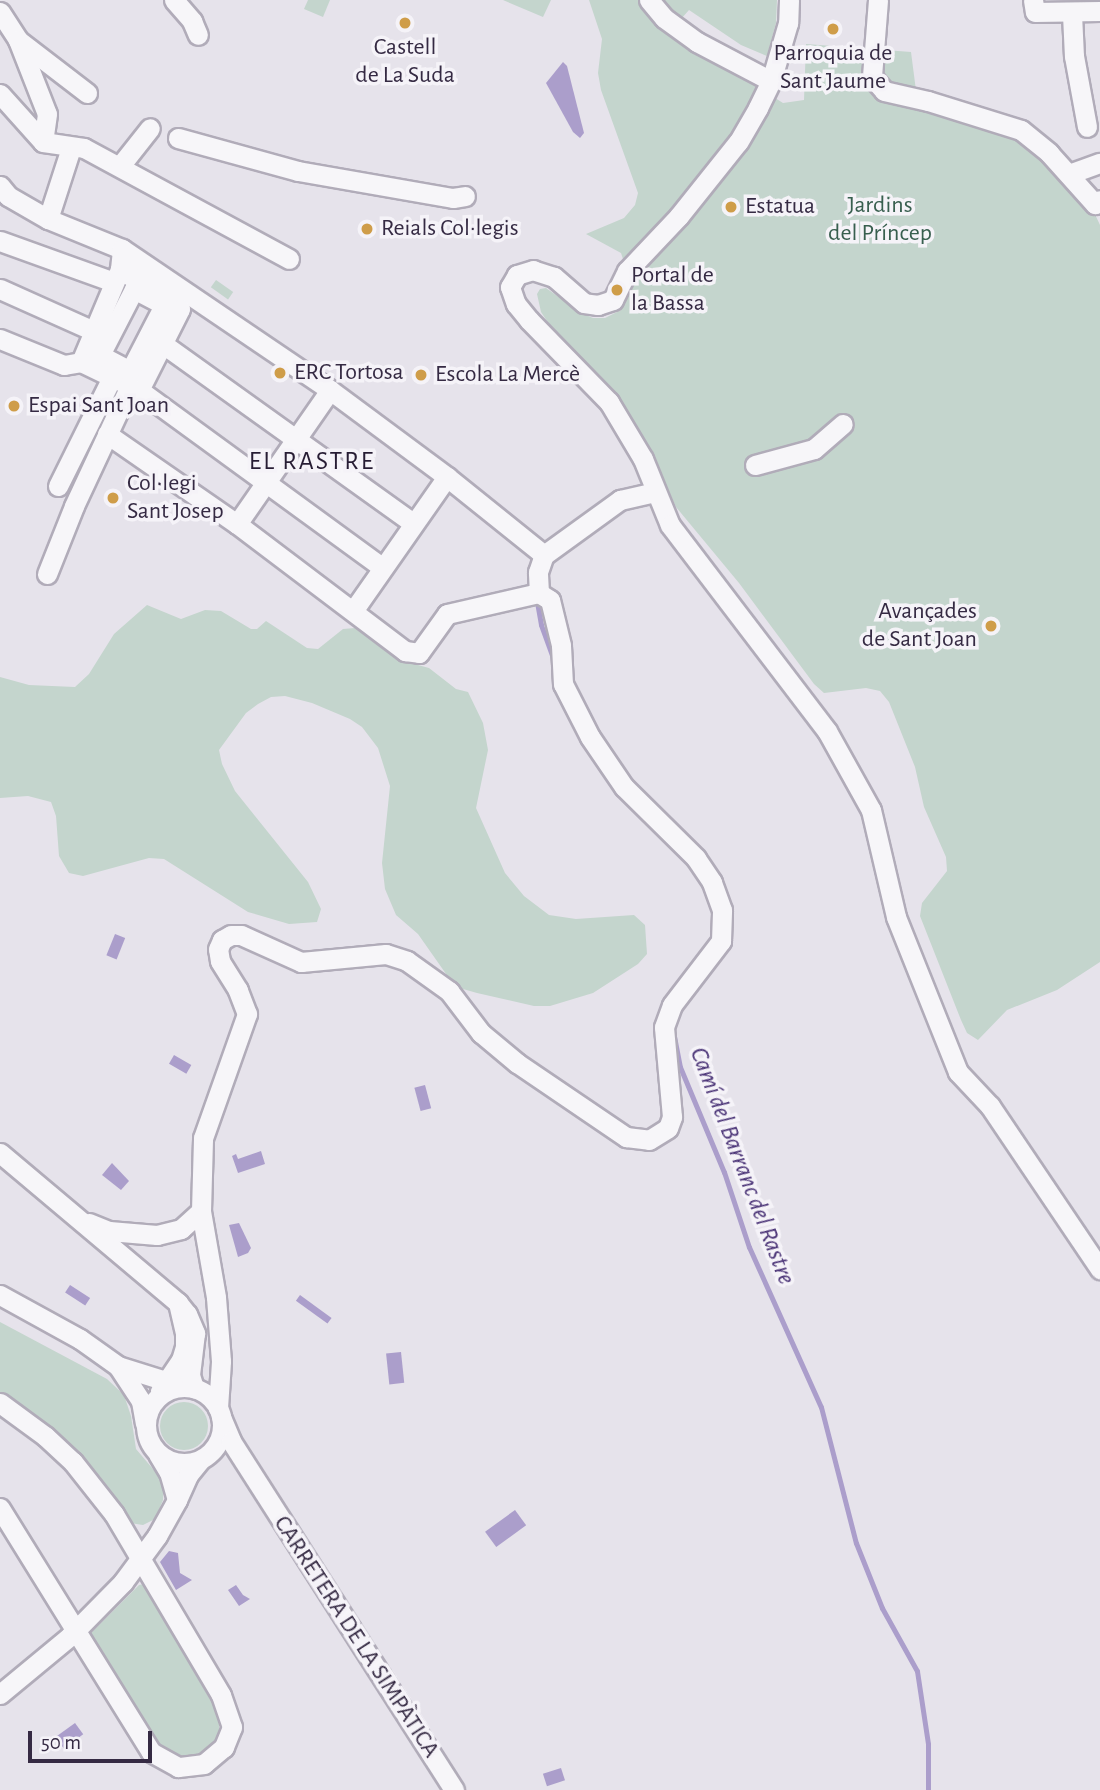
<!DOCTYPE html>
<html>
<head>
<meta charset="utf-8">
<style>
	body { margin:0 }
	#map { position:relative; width:1100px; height:1790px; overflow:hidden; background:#e6e3eb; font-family:"Alegreya Sans",sans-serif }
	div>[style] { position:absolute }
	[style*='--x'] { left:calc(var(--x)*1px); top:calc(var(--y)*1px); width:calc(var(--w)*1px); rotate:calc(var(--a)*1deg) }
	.green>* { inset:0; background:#c4d5cd; transform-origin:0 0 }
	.round { border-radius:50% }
	.water>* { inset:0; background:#ab9ecb; transform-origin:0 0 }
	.stream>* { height:5px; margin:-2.5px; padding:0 2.5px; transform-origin:2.5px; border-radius:2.5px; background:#ab9ecb }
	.roads { filter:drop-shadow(2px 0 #b1acb9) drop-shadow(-2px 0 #b1acb9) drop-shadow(0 2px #b1acb9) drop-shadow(0 -2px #b1acb9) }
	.street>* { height:19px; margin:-9.5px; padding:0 9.5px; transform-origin:9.5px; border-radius:9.5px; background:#f7f6f9 }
	.street>.ring { margin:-9.5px; padding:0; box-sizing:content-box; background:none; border:19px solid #f7f6f9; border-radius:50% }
	.dots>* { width:19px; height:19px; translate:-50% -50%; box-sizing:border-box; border:4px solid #f5f3f8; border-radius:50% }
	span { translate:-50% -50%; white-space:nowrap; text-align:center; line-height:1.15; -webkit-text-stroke:7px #f5f3f8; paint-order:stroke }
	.poi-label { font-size:24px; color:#352a43 }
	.left { translate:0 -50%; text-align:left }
	.right { translate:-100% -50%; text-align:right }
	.park-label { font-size:24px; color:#385f4f }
	.street-label { font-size:24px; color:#352a43 }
	.neighbourhood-label { font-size:26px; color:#271d34; letter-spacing:2px }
	.water-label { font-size:26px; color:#4b3477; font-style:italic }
	.scale { position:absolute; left:28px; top:1731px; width:124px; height:32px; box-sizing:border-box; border:4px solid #352a43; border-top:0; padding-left:9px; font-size:21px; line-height:24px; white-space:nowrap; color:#352a43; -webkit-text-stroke:5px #f5f3f8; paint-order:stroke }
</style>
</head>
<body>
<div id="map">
	<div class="green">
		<div style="clip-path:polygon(308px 0,330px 0,323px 17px,304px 9px)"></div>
		<div style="clip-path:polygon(503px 0,551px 0,543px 17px)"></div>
		<div style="clip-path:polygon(589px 0,638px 0,664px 28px,783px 103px,804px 100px,806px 44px,911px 52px,918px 106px,1029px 142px,1093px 210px,1100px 225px,1100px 962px,1057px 990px,1007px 1010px,978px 1040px,967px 1033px,961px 1020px,920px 916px,922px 903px,947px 871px,946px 857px,924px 807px,915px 767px,889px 702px,880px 691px,866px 688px,824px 693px,814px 684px,739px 583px,676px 507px,645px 440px,591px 367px,557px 336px,541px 312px,537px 294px,540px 289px,546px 288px,581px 313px,593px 318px,605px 318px,621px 310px,632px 286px,621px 253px,586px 234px,624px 218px,635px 205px,638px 193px,601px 90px,598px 73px,602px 39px)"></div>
		<div style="clip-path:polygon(656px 0,777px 0,776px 23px,767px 56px,741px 45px,689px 10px,681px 19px)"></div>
		<div style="left:216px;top:280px;width:21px;height:9px;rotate:35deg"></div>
		<div style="clip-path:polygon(147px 605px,181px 619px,205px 610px,221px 611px,251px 629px,257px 629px,266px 621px,307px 648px,318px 649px,343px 629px,355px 628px,407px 662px,429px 668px,456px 689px,468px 692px,483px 723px,488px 750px,476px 808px,505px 873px,524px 896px,549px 915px,576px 919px,634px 915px,645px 925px,647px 954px,638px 964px,593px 993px,550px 1006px,534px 1006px,477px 993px,463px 989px,451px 981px,418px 934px,396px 915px,385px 889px,382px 863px,390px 786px,378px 748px,362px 727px,350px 719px,312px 703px,285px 696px,271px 697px,258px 704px,246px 713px,219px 750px,222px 764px,235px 791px,308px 882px,321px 909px,317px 922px,289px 924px,248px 912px,164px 859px,149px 858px,83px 876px,69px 873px,59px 856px,56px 816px,51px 802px,28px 796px,0 798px,0 677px,29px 685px,75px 687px,89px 674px,114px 634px)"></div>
		<div style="clip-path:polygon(0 1322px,107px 1379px,124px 1395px,131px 1416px,136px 1449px,164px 1482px,163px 1500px,155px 1519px,143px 1525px,130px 1523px,0 1394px)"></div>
		<div class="round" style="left:160px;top:1402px;width:48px;height:48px"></div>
		<div style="clip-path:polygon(144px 1584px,219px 1715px,219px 1733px,216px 1741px,208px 1749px,190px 1757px,180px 1758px,159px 1746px,91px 1637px,91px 1633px,139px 1585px)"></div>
	</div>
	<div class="water">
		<div style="clip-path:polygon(563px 62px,567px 66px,584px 133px,580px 138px,573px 132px,546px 83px)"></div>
		<div style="left:115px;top:934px;width:11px;height:23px;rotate:22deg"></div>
		<div style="left:174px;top:1055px;width:20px;height:10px;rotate:30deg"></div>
		<div style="left:425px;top:1085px;width:24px;height:11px;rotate:75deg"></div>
		<div style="clip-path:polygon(261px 1151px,265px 1164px,238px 1173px,232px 1156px,236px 1154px,238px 1159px)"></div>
		<div style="clip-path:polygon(112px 1163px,129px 1181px,121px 1190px,102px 1175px)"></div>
		<div style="clip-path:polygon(239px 1223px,251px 1248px,248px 1253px,238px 1257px,229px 1225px)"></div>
		<div style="left:70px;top:1285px;width:24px;height:9px;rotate:33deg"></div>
		<div style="left:300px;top:1295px;width:39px;height:7px;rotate:36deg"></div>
		<div style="left:401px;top:1352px;width:31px;height:15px;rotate:84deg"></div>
		<div style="left:515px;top:1510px;width:19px;height:37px;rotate:54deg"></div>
		<div style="clip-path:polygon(169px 1551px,178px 1553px,180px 1573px,192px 1580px,176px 1590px,160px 1562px)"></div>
		<div style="clip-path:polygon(236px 1585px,243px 1595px,250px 1599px,239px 1606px,228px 1590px)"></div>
		<div style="left:75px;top:1723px;width:14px;height:24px;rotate:54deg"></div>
		<div style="left:561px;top:1768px;width:13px;height:19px;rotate:72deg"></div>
	</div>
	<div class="stream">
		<div style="--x:537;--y:602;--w:23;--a:80"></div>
		<div style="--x:541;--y:625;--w:38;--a:70"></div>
		<div style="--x:672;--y:1026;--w:42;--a:79"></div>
		<div style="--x:680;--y:1067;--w:114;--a:67.3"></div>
		<div style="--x:724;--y:1172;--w:79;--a:71.6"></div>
		<div style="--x:749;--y:1247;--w:175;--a:65.8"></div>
		<div style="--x:821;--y:1407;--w:140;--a:75.6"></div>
		<div style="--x:856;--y:1543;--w:70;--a:68.2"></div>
		<div style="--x:882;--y:1608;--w:72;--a:60.9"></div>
		<div style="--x:917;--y:1671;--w:74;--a:81.4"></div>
		<div style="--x:928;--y:1744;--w:46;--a:90"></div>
	</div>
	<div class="roads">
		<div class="street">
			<div style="--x:174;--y:0;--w:28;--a:49"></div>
			<div style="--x:192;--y:21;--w:15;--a:67"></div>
			<div style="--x:649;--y:0;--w:23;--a:50"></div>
			<div style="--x:664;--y:18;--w:41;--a:36"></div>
			<div style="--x:697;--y:42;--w:84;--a:27.8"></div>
			<div style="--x:789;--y:0;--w:23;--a:92"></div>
			<div style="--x:788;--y:23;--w:60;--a:106.3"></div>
			<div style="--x:771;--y:81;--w:30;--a:116"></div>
			<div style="--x:758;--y:108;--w:39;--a:120"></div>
			<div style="--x:738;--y:142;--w:95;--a:128.6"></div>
			<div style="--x:679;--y:216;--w:76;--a:133.4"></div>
			<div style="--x:627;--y:271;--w:32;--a:116"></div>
			<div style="--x:613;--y:300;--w:16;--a:162"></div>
			<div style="--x:598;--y:305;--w:14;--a:-172"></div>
			<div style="--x:584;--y:303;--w:40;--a:-139"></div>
			<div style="--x:554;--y:277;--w:22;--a:-162"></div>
			<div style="--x:533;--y:270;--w:17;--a:163"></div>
			<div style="--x:517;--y:275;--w:14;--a:120"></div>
			<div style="--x:510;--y:287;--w:18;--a:71"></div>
			<div style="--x:516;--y:304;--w:21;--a:51"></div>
			<div style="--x:529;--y:320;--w:115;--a:45.7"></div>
			<div style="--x:609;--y:402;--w:66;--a:59.2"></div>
			<div style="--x:643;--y:459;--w:71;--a:67.8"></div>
			<div style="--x:670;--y:525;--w:259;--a:52.7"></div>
			<div style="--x:827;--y:731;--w:90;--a:60.9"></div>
			<div style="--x:871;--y:810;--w:110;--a:76.8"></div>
			<div style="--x:896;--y:917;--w:167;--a:68.2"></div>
			<div style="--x:958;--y:1072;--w:47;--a:46.7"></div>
			<div style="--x:990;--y:1106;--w:197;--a:56"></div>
			<div style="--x:878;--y:0;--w:77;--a:94.5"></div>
			<div style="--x:872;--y:77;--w:18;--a:49"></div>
			<div style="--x:884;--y:91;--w:45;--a:12.8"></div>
			<div style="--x:928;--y:101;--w:97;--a:17.3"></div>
			<div style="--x:1021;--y:130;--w:36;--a:39"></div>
			<div style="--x:1049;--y:153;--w:69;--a:48"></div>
			<div style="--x:1095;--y:204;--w:6;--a:-39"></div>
			<div style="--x:1033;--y:0;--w:12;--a:81"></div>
			<div style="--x:1035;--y:12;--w:65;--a:-0.9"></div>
			<div style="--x:0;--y:12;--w:33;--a:57"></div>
			<div style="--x:18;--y:40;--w:79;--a:68.6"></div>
			<div style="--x:47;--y:114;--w:28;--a:98"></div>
			<div style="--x:1072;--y:14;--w:42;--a:87.3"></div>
			<div style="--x:1074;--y:56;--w:72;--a:79.6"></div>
			<div style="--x:18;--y:40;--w:87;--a:37.5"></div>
			<div style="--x:0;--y:94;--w:64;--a:48.1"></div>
			<div style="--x:43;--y:142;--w:41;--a:8.3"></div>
			<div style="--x:84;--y:148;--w:233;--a:28.4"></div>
			<div style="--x:178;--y:138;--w:124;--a:15.4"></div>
			<div style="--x:298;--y:171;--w:157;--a:9.9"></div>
			<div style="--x:453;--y:198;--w:12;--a:-9"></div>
			<div style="--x:120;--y:166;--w:48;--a:-51.7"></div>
			<div style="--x:1069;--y:174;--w:33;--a:-20"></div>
			<div style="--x:0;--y:186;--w:13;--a:51"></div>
			<div style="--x:8;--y:196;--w:46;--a:29.9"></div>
			<div style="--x:48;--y:219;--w:80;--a:22.1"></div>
			<div style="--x:122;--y:249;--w:251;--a:34.1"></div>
			<div style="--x:330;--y:390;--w:146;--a:36.6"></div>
			<div style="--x:447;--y:477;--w:124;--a:38.8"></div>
			<div style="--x:48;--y:219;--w:75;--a:-72.1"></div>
			<div style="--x:0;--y:241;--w:121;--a:19.8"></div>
			<div style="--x:120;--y:269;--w:72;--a:33.7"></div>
			<div style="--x:180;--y:309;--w:91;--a:116.8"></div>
			<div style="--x:139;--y:390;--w:64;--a:-154.2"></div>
			<div style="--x:81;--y:362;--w:101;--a:-67.2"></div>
			<div style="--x:120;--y:269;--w:20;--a:-84"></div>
			<div style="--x:0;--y:289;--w:103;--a:24.1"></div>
			<div style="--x:134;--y:289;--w:34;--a:28"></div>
			<div style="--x:164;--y:305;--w:74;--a:117.3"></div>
			<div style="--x:130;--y:371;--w:34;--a:-152"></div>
			<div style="--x:100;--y:355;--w:74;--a:-62.7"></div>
			<div style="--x:0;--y:339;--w:69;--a:22.1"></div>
			<div style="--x:64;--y:365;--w:17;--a:-10"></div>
			<div style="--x:163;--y:344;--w:307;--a:35.6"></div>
			<div style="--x:139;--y:390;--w:301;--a:36.1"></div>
			<div style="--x:107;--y:434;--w:158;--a:34.7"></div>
			<div style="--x:237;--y:524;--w:211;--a:37.1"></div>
			<div style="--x:405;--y:651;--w:14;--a:8"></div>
			<div style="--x:419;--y:653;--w:48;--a:-54.3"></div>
			<div style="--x:447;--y:614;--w:94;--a:-12.9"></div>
			<div style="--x:755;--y:465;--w:61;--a:-15.2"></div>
			<div style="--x:814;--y:449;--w:38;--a:-41"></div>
			<div style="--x:58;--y:486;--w:122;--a:-63.6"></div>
			<div style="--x:237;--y:524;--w:163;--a:-55.2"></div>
			<div style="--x:544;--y:555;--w:94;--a:-35.9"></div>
			<div style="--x:620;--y:500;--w:36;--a:-13"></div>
			<div style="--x:47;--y:574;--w:73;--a:-68.3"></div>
			<div style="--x:74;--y:506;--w:132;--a:-65"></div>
			<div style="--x:353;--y:611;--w:164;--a:-55"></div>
			<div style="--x:0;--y:1153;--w:233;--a:40.1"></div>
			<div style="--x:89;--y:1223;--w:22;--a:22"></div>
			<div style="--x:109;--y:1231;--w:48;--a:4.8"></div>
			<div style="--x:157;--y:1235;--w:25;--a:-14"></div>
			<div style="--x:181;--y:1229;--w:27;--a:-42"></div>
			<div style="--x:0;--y:1295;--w:91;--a:28.8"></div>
			<div style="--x:80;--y:1339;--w:47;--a:35.4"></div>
			<div style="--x:118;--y:1366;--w:67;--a:17.4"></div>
			<div style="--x:118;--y:1366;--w:42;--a:56.7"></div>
			<div style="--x:141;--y:1401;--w:23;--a:80"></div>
			<div class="ring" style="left:146px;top:1387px;width:57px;height:57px"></div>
			<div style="--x:160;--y:1391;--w:37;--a:-56"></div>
			<div style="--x:181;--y:1360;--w:14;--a:-73"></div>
			<div style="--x:185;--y:1347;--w:14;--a:-90"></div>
			<div style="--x:185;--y:1333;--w:31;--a:-103"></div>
			<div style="--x:178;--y:1303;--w:14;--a:51"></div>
			<div style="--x:187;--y:1314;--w:21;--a:67"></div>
			<div style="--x:195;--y:1333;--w:42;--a:96.8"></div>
			<div style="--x:190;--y:1375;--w:14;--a:73"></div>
			<div style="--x:0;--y:1403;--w:56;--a:36.3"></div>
			<div style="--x:45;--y:1436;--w:38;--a:43"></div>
			<div style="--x:73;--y:1462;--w:66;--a:51.7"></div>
			<div style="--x:114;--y:1514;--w:210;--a:59.4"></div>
			<div style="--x:221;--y:1695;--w:34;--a:71"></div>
			<div style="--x:232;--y:1727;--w:22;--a:112"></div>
			<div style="--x:224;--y:1747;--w:26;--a:140"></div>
			<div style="--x:204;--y:1764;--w:26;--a:173"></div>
			<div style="--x:178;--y:1767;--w:31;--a:-151"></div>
			<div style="--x:151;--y:1752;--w:287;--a:-121.8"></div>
			<div style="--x:218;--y:1408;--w:47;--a:-86.3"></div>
			<div style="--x:221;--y:1361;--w:64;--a:-94.5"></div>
			<div style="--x:216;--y:1297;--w:87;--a:-99.9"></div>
			<div style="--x:201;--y:1211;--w:73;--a:-88.4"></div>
			<div style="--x:203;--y:1138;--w:132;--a:-70.5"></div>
			<div style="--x:247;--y:1014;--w:26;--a:-111"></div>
			<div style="--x:238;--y:990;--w:34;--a:-122"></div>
			<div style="--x:220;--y:961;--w:12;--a:-99"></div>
			<div style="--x:218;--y:949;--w:10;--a:-66"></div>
			<div style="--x:222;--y:940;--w:10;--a:-29"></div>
			<div style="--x:231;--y:935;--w:10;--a:0"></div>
			<div style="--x:241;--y:935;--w:66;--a:24.2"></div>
			<div style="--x:301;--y:962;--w:85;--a:-5.4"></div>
			<div style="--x:386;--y:954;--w:22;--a:18"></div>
			<div style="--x:407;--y:961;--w:52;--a:35.5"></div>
			<div style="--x:449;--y:991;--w:53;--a:52.7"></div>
			<div style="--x:481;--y:1033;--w:47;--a:39.8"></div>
			<div style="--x:517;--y:1063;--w:132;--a:34.2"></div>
			<div style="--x:626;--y:1137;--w:23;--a:7"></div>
			<div style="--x:649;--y:1140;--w:22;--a:-32"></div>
			<div style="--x:668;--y:1128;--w:12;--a:-70"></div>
			<div style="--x:672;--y:1117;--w:90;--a:-95.1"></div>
			<div style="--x:664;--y:1027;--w:23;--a:-70"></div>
			<div style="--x:672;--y:1005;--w:81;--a:-52.6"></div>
			<div style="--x:721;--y:941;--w:31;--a:-88"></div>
			<div style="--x:722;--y:910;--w:30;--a:-110"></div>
			<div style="--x:712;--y:882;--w:29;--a:-124"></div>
			<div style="--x:696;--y:858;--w:101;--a:-135.4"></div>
			<div style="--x:624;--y:787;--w:60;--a:-124.2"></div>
			<div style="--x:590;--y:737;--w:59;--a:-117"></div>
			<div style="--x:563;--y:684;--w:39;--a:-93"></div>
			<div style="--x:561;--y:645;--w:46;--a:-103.7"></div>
			<div style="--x:550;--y:600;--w:13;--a:-148"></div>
			<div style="--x:539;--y:593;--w:21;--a:-93"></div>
			<div style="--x:538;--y:572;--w:18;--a:-71"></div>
			<div style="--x:221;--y:1417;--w:26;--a:67"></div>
			<div style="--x:231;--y:1441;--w:414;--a:57.4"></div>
			<div style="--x:158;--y:1454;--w:21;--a:59"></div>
			<div style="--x:169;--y:1472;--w:29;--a:74"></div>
			<div style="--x:177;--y:1500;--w:27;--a:-66"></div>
			<div style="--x:188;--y:1475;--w:19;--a:-51"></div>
			<div style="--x:0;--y:1694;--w:91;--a:-39.6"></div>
			<div style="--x:70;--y:1636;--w:76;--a:-45.5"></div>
			<div style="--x:123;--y:1582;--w:57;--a:-53.5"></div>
			<div style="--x:157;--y:1536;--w:41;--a:-60.9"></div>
		</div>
	</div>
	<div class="dots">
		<div style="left:405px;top:23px;background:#cf9d49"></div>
		<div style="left:833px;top:29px;background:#cf9d49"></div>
		<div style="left:731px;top:207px;background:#cf9d49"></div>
		<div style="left:367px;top:229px;background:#cf9d49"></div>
		<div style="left:617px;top:290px;background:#cf9d49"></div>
		<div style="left:280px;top:373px;background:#cf9d49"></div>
		<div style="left:421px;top:375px;background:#cf9d49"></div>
		<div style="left:14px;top:406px;background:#cf9d49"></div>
		<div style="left:113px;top:498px;background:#cf9d49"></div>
		<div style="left:991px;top:626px;background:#cf9d49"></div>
	</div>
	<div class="poi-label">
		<span style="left:405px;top:62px">Castell<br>de La Suda</span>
		<span style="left:833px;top:68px">Parroquia de<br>Sant Jaume</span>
		<span class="left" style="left:745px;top:207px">Estatua</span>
		<span class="left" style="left:381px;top:229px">Reials Col·legis</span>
		<span class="left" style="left:631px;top:290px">Portal de<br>la Bassa</span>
		<span class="left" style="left:294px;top:373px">ERC Tortosa</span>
		<span class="left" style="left:435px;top:375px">Escola La Mercè</span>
		<span class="left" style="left:28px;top:406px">Espai Sant Joan</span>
		<span class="left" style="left:127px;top:498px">Col·legi<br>Sant Josep</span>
		<span class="right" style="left:977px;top:626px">Avançades<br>de Sant Joan</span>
	</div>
	<div class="park-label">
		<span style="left:880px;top:220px">Jardins<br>del Príncep</span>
	</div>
	<div class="street-label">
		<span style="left:356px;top:1637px;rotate:57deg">CARRETERA DE LA SIMPÀTICA</span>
	</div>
	<div class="neighbourhood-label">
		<span style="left:312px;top:462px">EL RASTRE</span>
	</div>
	<div class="water-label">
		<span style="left:742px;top:1166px;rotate:69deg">Camí del Barranc del Rastre</span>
	</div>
	<div class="scale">50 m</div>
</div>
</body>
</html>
